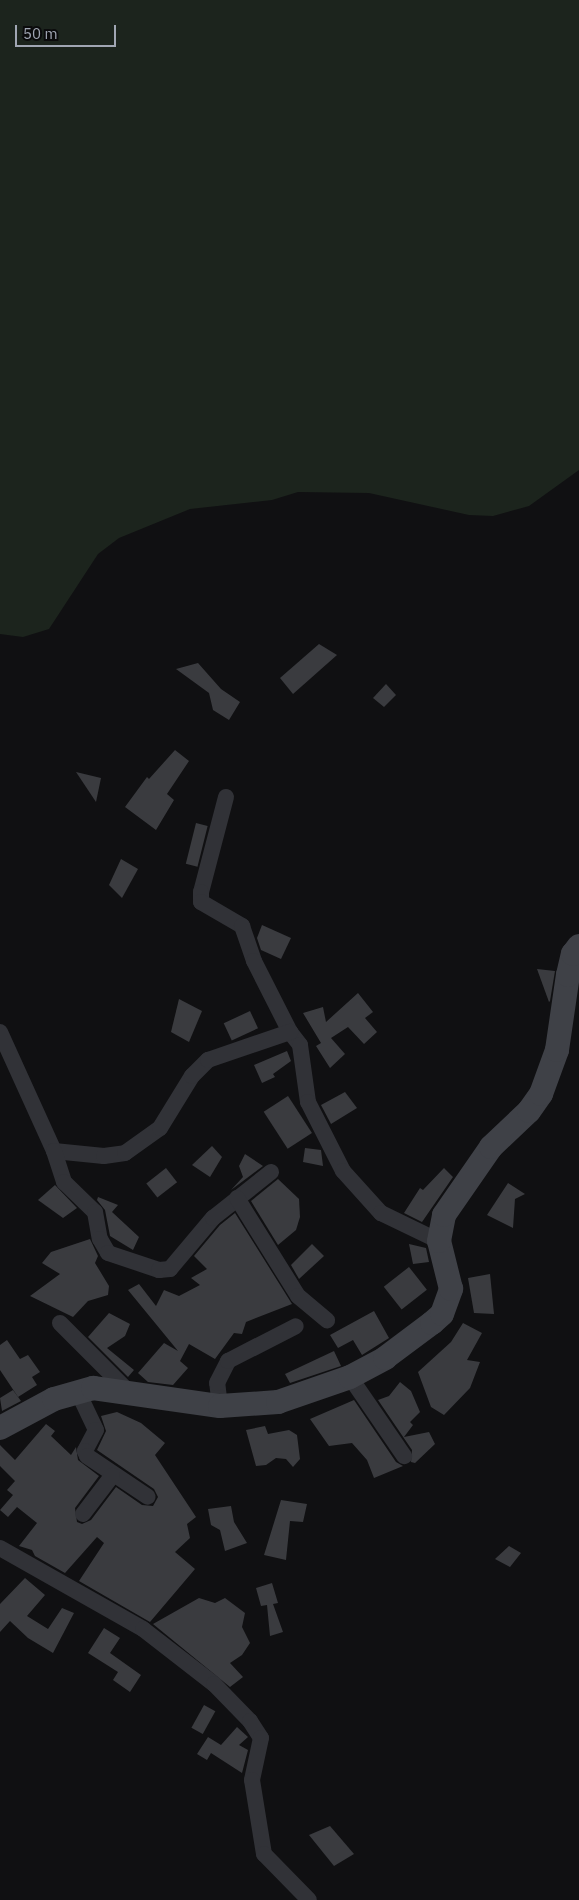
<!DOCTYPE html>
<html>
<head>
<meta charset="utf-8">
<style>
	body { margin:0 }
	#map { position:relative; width:579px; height:1900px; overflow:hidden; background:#101012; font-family:"IBM Plex Sans",sans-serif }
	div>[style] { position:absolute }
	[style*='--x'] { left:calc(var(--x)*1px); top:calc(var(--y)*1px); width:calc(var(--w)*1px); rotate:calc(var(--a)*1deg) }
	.green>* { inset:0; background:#1c241d }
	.building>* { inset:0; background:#3a3b3f; transform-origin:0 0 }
	.street>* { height:16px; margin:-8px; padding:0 8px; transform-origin:8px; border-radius:8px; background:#313237 }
	.secondary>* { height:24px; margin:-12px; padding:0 12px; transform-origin:12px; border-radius:12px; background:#3f4147 }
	span { translate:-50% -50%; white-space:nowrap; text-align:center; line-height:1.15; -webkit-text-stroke:4px #0b0b0c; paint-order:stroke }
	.scale { position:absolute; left:15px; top:25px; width:101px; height:22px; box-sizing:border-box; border:2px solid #a0a6b3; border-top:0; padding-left:6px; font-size:15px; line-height:18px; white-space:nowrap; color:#a0a6b3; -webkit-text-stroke:4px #0b0b0c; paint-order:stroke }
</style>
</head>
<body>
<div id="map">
	<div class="green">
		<div style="clip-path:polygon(0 0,579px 0,579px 470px,529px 506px,493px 516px,469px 515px,369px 493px,298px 492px,272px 500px,190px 509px,119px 538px,98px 554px,49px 629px,23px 637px,0 634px)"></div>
	</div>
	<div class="building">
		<div style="clip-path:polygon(319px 644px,337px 655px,293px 694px,280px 678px)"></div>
		<div style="clip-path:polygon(198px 663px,221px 689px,240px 702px,229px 720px,213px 710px,209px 693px,176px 669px)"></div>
		<div style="clip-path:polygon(386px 684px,396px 695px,384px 707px,373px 698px)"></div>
		<div style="clip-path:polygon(175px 750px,189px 761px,167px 794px,174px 800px,156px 830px,125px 807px,147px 777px,149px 779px)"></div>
		<div style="clip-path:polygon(76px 772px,101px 778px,96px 802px)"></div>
		<div style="left:196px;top:823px;width:12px;height:42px;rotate:14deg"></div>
		<div style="clip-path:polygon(121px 859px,138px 869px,122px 898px,109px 885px)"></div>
		<div style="clip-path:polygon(262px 925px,291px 938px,281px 959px,261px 950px,257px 938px)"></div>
		<div style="clip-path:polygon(537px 969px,555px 971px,550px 1001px,549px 1002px)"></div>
		<div style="clip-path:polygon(358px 993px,373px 1012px,365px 1018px,377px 1032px,364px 1044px,348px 1027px,331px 1038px,345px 1054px,330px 1068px,316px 1046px,321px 1043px,303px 1013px,323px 1007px,326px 1022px)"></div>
		<div style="clip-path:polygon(179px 999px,202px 1011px,189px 1042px,171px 1032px)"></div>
		<div style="left:250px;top:1011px;width:19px;height:29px;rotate:65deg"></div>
		<div style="clip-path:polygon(287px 1051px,291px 1061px,273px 1074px,275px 1077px,262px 1083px,254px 1065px)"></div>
		<div style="clip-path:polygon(345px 1092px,357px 1108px,331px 1124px,321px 1105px)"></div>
		<div style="left:288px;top:1096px;width:44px;height:29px;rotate:57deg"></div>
		<div style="clip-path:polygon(212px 1146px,222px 1157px,210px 1177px,192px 1165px)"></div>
		<div style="clip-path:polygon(305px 1148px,321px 1150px,323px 1166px,303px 1162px)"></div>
		<div style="clip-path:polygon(245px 1154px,263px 1166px,231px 1190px,243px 1177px,239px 1166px)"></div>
		<div style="left:166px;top:1168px;width:18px;height:25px;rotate:52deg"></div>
		<div style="clip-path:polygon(444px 1168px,453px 1177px,422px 1222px,404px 1213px,420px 1188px,423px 1190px)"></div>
		<div style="clip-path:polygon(278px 1179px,299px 1199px,300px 1217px,296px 1230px,278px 1245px,251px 1201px)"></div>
		<div style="clip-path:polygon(508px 1183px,525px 1194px,515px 1199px,513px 1228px,487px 1215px)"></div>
		<div style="clip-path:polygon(55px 1185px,77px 1208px,63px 1218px,38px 1200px)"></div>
		<div style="clip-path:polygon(98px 1197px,118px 1205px,112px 1212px,139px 1237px,133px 1250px,110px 1236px,105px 1210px,97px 1200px)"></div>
		<div style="clip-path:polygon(235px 1213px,292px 1304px,246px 1322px,242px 1334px,234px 1333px,215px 1359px,189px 1344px,180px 1361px,188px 1368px,173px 1385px,148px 1382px,138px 1373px,164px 1343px,178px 1351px,128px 1290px,139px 1284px,156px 1306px,164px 1290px,179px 1296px,200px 1285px,191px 1278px,207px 1269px,194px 1256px,220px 1225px)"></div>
		<div style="clip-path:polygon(90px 1239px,98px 1256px,95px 1263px,109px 1286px,108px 1295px,88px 1301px,73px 1317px,30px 1296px,60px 1274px,42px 1263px,51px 1252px)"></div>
		<div style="clip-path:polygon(312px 1244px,324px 1256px,299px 1279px,291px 1265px)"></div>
		<div style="clip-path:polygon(409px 1244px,426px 1248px,429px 1262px,413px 1264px)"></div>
		<div style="left:409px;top:1267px;width:29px;height:32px;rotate:52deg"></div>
		<div style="clip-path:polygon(490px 1274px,494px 1314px,474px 1313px,468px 1278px)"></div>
		<div style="clip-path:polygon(374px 1311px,389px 1338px,362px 1355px,353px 1340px,338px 1348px,330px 1335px)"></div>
		<div style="clip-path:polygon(109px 1313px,130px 1324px,125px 1336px,107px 1348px,134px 1370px,128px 1377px,88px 1337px)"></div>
		<div style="clip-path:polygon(463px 1323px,482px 1333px,467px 1360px,480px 1362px,470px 1388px,444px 1415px,431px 1407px,418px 1372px,451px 1342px)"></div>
		<div style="clip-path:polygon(7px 1340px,20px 1359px,28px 1355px,40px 1372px,32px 1377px,37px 1385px,18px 1397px,0 1370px,0 1345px)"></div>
		<div style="clip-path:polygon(334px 1351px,341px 1366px,290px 1383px,285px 1374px)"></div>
		<div style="clip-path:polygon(400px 1382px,411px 1391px,420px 1412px,410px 1422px,413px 1425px,404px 1437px,429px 1432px,435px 1444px,415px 1463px,411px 1462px,412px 1450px,378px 1400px,389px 1396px)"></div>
		<div style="clip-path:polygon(13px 1390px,21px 1401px,2px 1411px,0 1398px)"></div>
		<div style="clip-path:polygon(354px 1400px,396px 1462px,403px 1466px,374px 1478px,367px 1460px,352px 1443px,329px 1446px,310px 1419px)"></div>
		<div style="clip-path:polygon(117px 1412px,141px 1423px,165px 1443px,155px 1455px,196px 1517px,187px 1524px,190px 1538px,175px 1552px,195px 1569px,150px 1622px,79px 1581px,104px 1543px,97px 1537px,65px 1573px,35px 1556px,32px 1550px,19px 1546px,37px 1523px,17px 1507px,8px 1517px,0 1510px,13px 1495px,7px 1490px,15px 1481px,0 1466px,0 1445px,15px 1460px,46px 1424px,55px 1431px,51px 1436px,71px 1455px,76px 1447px,78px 1460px,99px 1476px,75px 1508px,77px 1522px,82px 1524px,91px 1520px,116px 1487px,142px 1505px,153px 1506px,158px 1497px,154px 1489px,97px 1450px,106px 1431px,101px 1416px)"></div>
		<div style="clip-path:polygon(265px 1426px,268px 1434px,289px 1430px,297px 1435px,300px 1459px,293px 1467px,286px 1459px,276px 1458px,266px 1465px,256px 1466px,246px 1430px)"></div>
		<div style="clip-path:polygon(281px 1500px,307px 1504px,303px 1522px,290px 1521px,286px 1560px,264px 1555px)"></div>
		<div style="clip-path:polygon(231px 1506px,234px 1522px,247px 1543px,225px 1551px,220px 1530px,211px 1525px,208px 1509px)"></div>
		<div style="clip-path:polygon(509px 1546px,521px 1553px,510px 1567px,495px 1559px)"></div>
		<div style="clip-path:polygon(25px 1578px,45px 1595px,27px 1616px,48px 1629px,62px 1608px,74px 1613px,53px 1653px,28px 1638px,10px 1621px,0 1632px,0 1604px)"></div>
		<div style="clip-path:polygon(272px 1583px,278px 1603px,273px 1604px,283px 1632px,270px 1636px,267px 1605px,261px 1606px,256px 1588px)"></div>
		<div style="clip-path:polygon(199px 1598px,215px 1603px,225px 1598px,245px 1613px,242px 1627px,250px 1643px,242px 1655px,230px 1663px,243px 1677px,230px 1687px,153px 1624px)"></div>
		<div style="clip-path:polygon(104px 1628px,120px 1638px,110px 1653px,141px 1675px,130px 1692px,113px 1680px,118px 1672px,88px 1653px)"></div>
		<div style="left:204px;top:1705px;width:13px;height:26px;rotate:29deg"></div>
		<div style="clip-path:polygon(237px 1727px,248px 1737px,239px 1745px,248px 1750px,242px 1773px,211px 1753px,207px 1760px,197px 1754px,208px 1737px,221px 1745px)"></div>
		<div style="clip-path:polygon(330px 1826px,354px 1854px,334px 1866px,309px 1835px)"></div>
	</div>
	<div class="street">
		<div style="--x:226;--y:797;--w:98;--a:104.7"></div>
		<div style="--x:201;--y:892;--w:10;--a:90"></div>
		<div style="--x:201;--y:902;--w:48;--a:30.3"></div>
		<div style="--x:242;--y:926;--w:37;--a:71"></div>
		<div style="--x:254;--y:961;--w:80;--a:63.1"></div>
		<div style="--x:290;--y:1032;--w:16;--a:52"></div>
		<div style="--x:300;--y:1045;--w:58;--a:82"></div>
		<div style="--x:308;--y:1102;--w:77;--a:63.1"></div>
		<div style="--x:343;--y:1171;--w:57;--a:47.9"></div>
		<div style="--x:381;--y:1213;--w:64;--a:25.8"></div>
		<div style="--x:0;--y:1032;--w:131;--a:65.6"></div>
		<div style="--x:54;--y:1151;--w:50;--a:5.7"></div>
		<div style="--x:104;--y:1156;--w:21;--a:-8"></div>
		<div style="--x:125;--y:1153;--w:43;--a:-35.5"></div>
		<div style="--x:160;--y:1128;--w:61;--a:-58.4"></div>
		<div style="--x:192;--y:1076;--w:23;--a:-45"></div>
		<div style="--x:208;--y:1060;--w:87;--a:-18.9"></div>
		<div style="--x:54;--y:1151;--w:33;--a:72"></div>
		<div style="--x:64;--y:1182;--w:43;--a:44.1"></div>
		<div style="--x:95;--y:1212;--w:27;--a:80"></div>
		<div style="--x:100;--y:1239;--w:16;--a:60"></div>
		<div style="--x:108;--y:1253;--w:54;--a:18.4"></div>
		<div style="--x:159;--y:1270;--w:11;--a:-5"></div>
		<div style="--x:170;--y:1269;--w:67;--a:-49.9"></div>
		<div style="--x:213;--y:1218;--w:74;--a:-38.4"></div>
		<div style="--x:237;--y:1198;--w:115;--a:58.1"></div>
		<div style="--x:298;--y:1296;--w:38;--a:40"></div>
		<div style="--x:60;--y:1323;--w:98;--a:45"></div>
		<div style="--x:350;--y:1377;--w:96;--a:55.6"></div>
		<div style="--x:77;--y:1390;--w:44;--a:64.6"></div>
		<div style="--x:96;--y:1430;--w:24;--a:118"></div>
		<div style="--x:85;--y:1451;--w:5;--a:68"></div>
		<div style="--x:87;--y:1456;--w:73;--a:33.9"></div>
		<div style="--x:220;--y:1406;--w:23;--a:-97"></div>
		<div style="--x:217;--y:1383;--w:25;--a:-63"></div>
		<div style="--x:228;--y:1361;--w:76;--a:-27.2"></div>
		<div style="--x:83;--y:1514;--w:48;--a:-52.7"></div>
		<div style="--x:0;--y:1548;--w:164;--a:29.5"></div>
		<div style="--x:143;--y:1629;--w:90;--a:37.8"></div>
		<div style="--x:214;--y:1684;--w:52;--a:45.8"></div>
		<div style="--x:250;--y:1721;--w:20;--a:57"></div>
		<div style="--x:261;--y:1738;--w:43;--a:102.1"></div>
		<div style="--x:252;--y:1780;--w:75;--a:80.8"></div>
		<div style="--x:264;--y:1854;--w:64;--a:45.6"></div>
	</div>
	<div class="secondary">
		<div style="--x:0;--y:1428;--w:61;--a:-28.2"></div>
		<div style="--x:54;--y:1399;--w:41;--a:-15.8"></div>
		<div style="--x:93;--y:1388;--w:128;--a:8.1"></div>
		<div style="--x:220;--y:1406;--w:58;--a:-3.9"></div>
		<div style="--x:278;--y:1402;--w:76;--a:-19.1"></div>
		<div style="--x:350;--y:1377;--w:40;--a:-28"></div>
		<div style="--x:385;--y:1358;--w:59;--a:-36.7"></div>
		<div style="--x:432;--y:1323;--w:13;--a:-42"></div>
		<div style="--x:442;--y:1314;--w:27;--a:-70"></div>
		<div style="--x:451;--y:1289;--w:49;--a:-104"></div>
		<div style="--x:439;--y:1241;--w:26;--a:-79"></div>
		<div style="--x:444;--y:1215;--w:83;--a:-55.3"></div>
		<div style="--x:491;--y:1147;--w:52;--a:-43.5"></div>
		<div style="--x:529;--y:1111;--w:21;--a:-55"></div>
		<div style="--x:541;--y:1094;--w:47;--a:-70"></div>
		<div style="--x:557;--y:1050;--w:76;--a:-81.7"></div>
		<div style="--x:568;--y:975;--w:22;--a:-77"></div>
		<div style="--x:573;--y:954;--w:10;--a:-53"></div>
	</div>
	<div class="scale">50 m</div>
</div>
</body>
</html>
